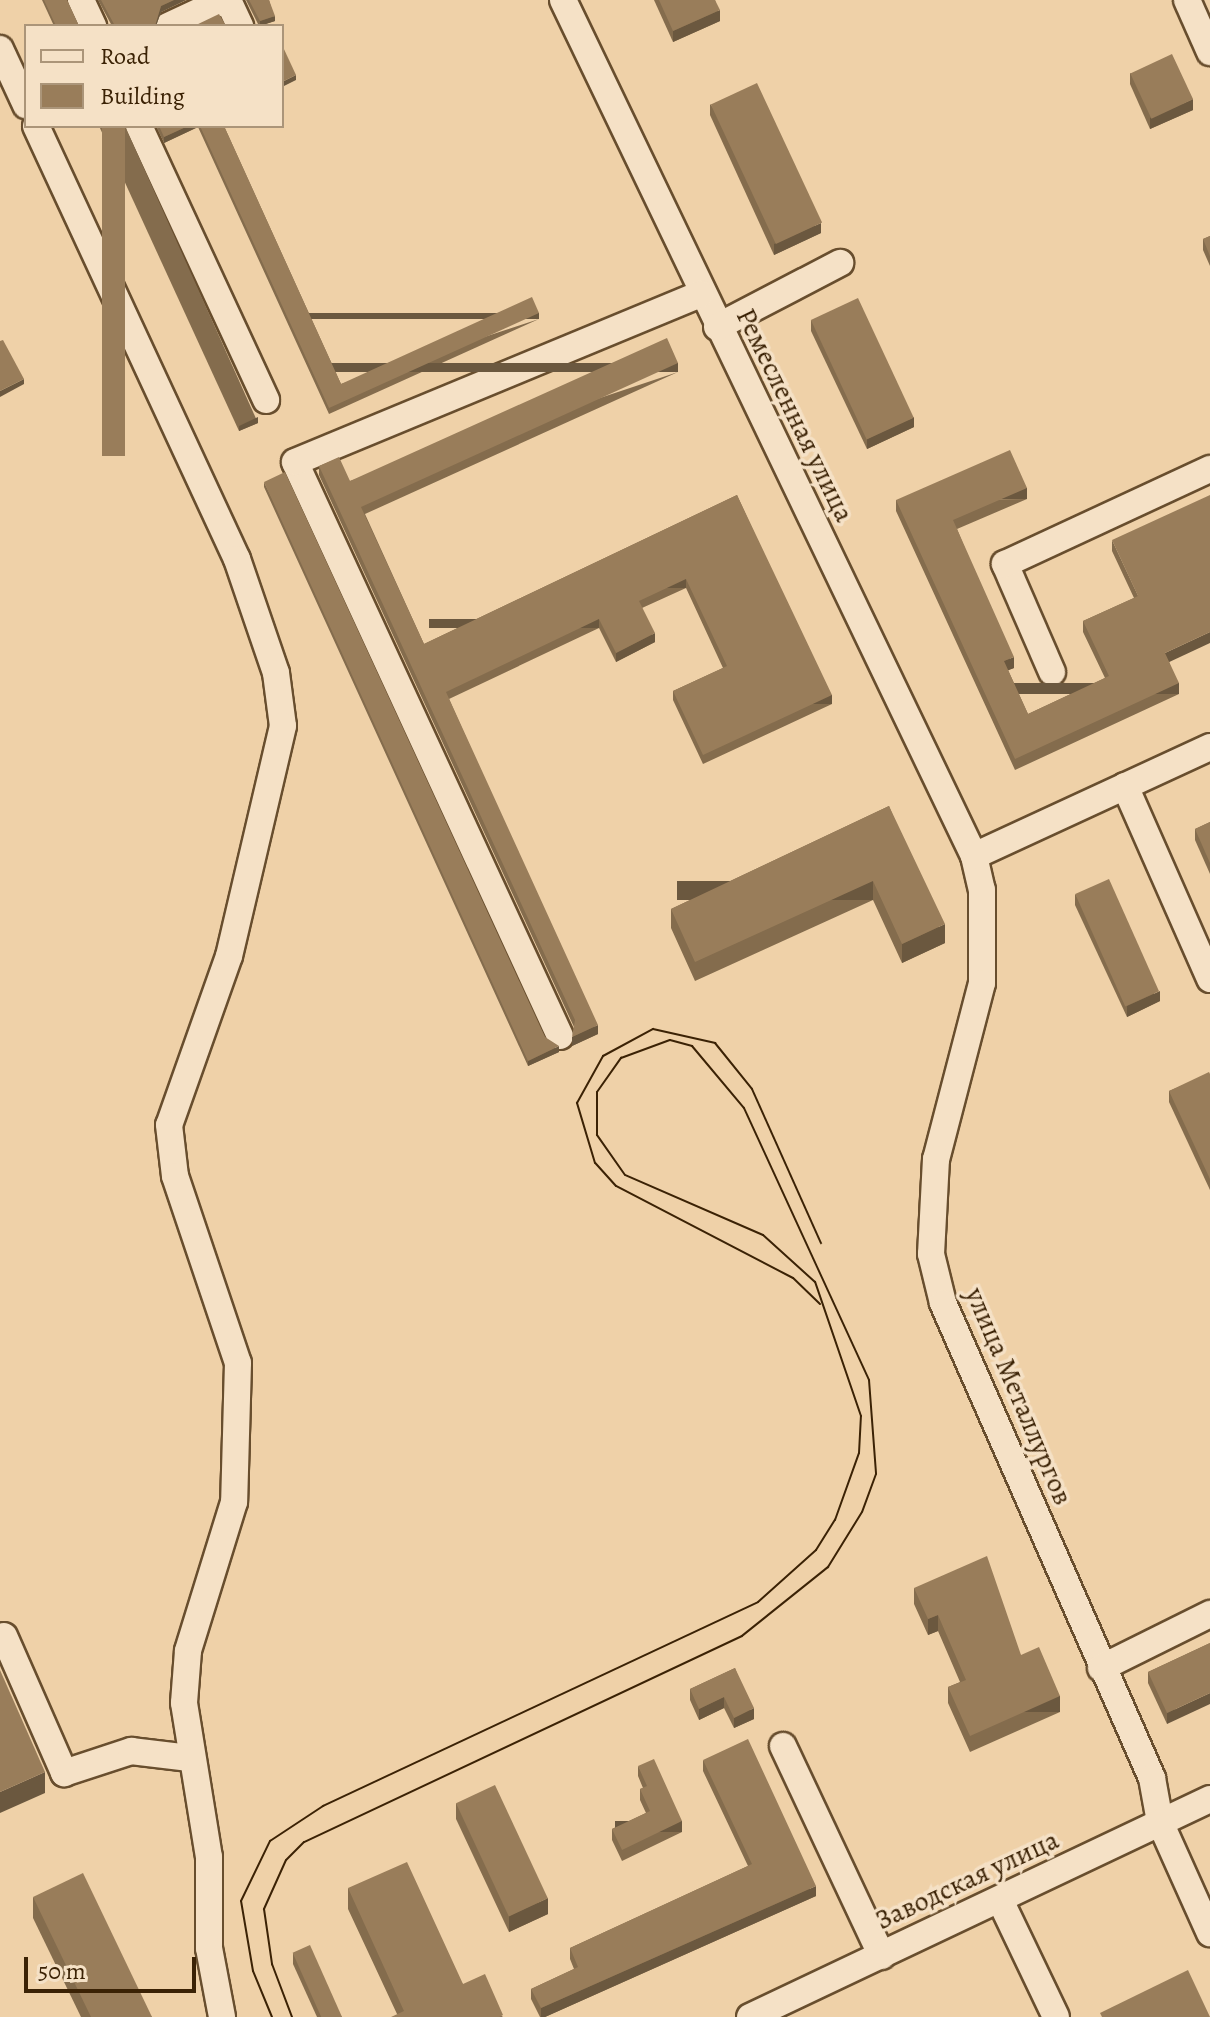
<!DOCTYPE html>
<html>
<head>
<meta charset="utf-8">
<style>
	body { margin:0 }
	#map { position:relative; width:1210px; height:2017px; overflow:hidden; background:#efd1a8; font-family:Alegreya,serif }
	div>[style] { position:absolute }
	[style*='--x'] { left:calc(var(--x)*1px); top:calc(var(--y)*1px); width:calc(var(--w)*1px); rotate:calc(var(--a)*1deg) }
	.roads { filter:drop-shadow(2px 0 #684e2e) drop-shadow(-2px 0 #684e2e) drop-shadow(0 2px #684e2e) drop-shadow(0 -2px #684e2e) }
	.minor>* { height:26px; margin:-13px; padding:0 13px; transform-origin:13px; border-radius:13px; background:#f5e1c6 }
	.tram>* { height:2px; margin:-1px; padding:0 1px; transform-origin:1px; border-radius:1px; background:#3b2205 }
	.wall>* { inset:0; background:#846c4d }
	.shaded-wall>* { inset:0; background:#6b583f; transform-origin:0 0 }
	.building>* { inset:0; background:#997d5a; transform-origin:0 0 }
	span { translate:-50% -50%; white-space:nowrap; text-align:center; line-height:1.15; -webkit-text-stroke:7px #f5e1c6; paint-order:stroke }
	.street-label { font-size:28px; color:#3b2205 }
	.legend { position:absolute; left:24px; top:24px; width:260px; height:104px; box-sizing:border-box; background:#f5e1c6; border:2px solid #ab9579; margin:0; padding:10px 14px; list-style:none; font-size:24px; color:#3b2205 }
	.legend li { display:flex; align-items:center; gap:16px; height:40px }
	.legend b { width:40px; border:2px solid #ab9579 }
	.scale { position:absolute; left:24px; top:1957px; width:172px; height:36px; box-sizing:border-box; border:4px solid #3b2205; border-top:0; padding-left:10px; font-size:24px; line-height:28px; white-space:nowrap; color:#3b2205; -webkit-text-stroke:6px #f5e1c6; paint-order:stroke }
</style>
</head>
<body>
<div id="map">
	<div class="roads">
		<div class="minor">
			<div style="--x:81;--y:0;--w:29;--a:65"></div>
			<div style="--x:228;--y:0;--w:29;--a:65"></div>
			<div style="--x:563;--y:0;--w:950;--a:64.35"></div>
			<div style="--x:974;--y:856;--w:35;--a:77"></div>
			<div style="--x:982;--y:890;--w:93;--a:90"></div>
			<div style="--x:982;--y:983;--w:182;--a:104.6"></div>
			<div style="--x:936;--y:1159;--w:95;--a:93"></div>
			<div style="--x:931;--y:1254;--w:50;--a:76.2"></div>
			<div style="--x:943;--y:1303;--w:519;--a:66.25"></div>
			<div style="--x:1152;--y:1778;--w:45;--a:79.7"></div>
			<div style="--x:1160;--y:1822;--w:122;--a:65.8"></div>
			<div style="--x:1187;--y:0;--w:57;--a:66.1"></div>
			<div style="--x:168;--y:26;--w:62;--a:-24.9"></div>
			<div style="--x:0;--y:49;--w:62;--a:65.1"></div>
			<div style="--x:36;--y:126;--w:477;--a:65.1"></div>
			<div style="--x:237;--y:559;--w:120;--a:71.1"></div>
			<div style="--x:276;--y:673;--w:53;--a:82.5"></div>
			<div style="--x:283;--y:726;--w:236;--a:103.2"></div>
			<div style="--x:229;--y:956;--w:179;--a:109.5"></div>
			<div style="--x:169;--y:1125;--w:51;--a:83.3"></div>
			<div style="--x:175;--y:1176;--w:197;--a:71.4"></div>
			<div style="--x:238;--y:1363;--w:139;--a:91.6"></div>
			<div style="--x:234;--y:1502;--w:156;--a:107.2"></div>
			<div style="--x:188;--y:1651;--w:52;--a:94.4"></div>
			<div style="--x:184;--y:1703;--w:156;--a:80.8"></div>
			<div style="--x:209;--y:1857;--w:91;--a:90"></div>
			<div style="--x:209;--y:1948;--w:70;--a:79.3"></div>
			<div style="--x:139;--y:126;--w:302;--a:65.1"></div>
			<div style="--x:717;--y:327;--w:139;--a:-27.5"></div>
			<div style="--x:1052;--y:672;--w:118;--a:-113.5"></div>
			<div style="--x:1005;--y:564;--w:226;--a:-24.9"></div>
			<div style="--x:1125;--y:786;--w:211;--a:66.2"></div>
			<div style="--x:974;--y:856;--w:260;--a:-24.8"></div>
			<div style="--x:560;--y:1036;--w:632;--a:-114.78"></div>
			<div style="--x:295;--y:462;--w:439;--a:-22.5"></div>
			<div style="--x:4;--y:1636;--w:150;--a:66.3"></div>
			<div style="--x:64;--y:1773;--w:71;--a:-18.2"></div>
			<div style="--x:131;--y:1751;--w:59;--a:6.8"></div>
			<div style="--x:1101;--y:1668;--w:122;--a:-26.4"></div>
			<div style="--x:783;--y:1746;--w:232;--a:64.8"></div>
			<div style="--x:1001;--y:1902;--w:127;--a:64.4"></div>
			<div style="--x:750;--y:2017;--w:509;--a:-25.36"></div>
		</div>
	</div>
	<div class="tram">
		<div style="--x:820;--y:1304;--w:37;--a:-136"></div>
		<div style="--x:793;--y:1278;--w:199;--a:-152.5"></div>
		<div style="--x:616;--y:1186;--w:31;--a:-132"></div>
		<div style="--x:595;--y:1163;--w:63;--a:-106.7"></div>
		<div style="--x:577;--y:1103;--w:54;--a:-61"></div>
		<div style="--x:603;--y:1056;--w:57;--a:-28.4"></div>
		<div style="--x:653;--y:1029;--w:64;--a:12.7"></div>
		<div style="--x:715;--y:1043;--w:59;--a:51.2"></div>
		<div style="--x:752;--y:1089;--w:169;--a:65.9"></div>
		<div style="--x:272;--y:2017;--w:50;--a:-112.4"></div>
		<div style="--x:253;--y:1971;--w:71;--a:-99.7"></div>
		<div style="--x:241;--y:1901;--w:67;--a:-64.2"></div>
		<div style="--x:270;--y:1841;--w:64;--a:-33.4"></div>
		<div style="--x:323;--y:1806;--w:480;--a:-25.1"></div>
		<div style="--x:758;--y:1602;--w:78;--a:-41.9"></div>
		<div style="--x:816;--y:1550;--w:36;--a:-58"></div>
		<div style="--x:835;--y:1520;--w:71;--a:-70.3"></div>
		<div style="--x:859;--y:1453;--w:37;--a:-87"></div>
		<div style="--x:861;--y:1416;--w:142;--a:-108.9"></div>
		<div style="--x:815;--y:1282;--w:70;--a:-137.9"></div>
		<div style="--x:763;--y:1235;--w:150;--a:-156.5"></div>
		<div style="--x:625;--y:1175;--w:49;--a:-125"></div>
		<div style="--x:597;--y:1135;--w:43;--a:-90"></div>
		<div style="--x:597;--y:1092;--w:42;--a:-54.8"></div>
		<div style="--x:621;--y:1058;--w:52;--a:-20.2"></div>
		<div style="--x:670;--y:1040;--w:23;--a:15"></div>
		<div style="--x:692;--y:1046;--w:81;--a:50"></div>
		<div style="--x:744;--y:1108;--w:299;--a:65.3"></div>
		<div style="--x:869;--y:1380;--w:94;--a:85.7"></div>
		<div style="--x:876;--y:1474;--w:40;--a:110.2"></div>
		<div style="--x:862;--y:1512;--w:65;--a:121.7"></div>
		<div style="--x:828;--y:1567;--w:110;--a:141.3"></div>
		<div style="--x:742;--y:1636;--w:484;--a:154.8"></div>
		<div style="--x:304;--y:1842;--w:25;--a:135"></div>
		<div style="--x:286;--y:1860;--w:54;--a:114.2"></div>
		<div style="--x:264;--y:1909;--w:56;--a:81.7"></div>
		<div style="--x:272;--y:1964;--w:57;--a:69.3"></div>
	</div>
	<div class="wall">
		<div style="clip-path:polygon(42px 0,67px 0,79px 26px,54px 26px)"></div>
		<div style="clip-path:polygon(98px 0,186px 0,161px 12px,156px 26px,112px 26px)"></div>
		<div style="clip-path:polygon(246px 0,269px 0,275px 21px,259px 26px)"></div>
		<div style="clip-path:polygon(654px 0,715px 0,720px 21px,673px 42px)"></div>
		<div style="clip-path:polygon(1130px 73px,1193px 110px,1150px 129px,1130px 84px)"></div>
		<div style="clip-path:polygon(710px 104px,821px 233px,774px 255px,710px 115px)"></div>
		<div style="clip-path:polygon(99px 126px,125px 126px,258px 423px,239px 431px)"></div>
		<div style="clip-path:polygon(156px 126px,224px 126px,341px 384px,539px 319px,329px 414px,198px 127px,164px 143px)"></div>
		<div style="clip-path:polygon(1210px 236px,1210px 266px,1203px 250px,1203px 239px)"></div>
		<div style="clip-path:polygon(811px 320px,914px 427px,867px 449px,811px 331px)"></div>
		<div style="clip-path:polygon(678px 372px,365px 514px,424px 644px,737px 495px,832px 704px,703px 764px,673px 700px,673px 691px,723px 668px,686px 588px,642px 608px,655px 642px,616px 662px,599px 628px,449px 699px,598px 1034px,572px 1046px,574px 1027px,319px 475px,319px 466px,350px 481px)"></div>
		<div style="clip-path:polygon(264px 482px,545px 1037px,559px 1052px,528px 1066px,264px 487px)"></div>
		<div style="clip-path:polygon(1027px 499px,957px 529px,1014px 668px,1008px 670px,1028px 714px,1105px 678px,1083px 632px,1083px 621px,1134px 598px,1112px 551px,1112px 540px,1169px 662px,1179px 694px,1015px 770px,896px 511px,896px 500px)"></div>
		<div style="clip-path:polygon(889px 806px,945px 943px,902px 963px,873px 900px,695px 981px,671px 928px,671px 909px)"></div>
		<div style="clip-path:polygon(1210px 822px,1210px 874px,1195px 840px,1195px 829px)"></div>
		<div style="clip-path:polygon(1075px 894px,1160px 1001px,1127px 1017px,1075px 905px)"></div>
		<div style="clip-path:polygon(1210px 1074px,1210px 1190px,1169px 1102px,1169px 1091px)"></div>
		<div style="clip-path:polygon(914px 1588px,1021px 1655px,1060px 1712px,970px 1752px,948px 1703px,948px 1687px,960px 1682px,938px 1631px,928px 1635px,914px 1604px)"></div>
		<div style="clip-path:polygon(1210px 1643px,1167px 1724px,1148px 1683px,1148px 1672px)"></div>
		<div style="clip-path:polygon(735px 1668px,754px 1719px,734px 1728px,724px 1708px,699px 1720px,690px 1700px,690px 1689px)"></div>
		<div style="clip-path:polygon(703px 1760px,816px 1896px,545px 2017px,540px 2017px,531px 1999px,531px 1989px,574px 1969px,570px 1959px,570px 1948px,748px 1866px,703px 1771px)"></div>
		<div style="clip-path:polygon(638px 1766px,682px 1832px,622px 1861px,612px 1840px,612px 1829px,646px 1813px,640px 1800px,640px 1789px,643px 1788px,638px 1776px)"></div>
		<div style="clip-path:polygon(456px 1803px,548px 1914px,509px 1932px,456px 1819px)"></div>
		<div style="clip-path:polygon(348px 1888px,463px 1984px,503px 2017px,397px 2014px,348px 1909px)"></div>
		<div style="clip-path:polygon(33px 1897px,152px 2017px,81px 2017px,33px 1918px)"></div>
		<div style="clip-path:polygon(293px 1953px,342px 2017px,317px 2017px,293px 1964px)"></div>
	</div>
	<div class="shaded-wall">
		<div style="clip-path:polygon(174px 0,186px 0,161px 12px,156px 26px,155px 26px,161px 6px)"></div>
		<div style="clip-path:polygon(720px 10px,720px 21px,673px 42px,673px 31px)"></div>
		<div style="clip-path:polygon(275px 16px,275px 21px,260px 26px,260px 21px)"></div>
		<div style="clip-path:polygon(296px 75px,296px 80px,282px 87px,282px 82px)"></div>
		<div style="clip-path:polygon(1193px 99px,1193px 110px,1150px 129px,1150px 118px)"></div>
		<div style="clip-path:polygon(188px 126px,198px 127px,164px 143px,164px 137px)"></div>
		<div style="clip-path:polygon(821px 223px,821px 233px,774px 255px,774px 244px)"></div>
		<div style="left:539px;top:313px;width:6px;height:230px;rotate:90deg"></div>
		<div style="left:678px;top:363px;width:9px;height:348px;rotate:90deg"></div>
		<div style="clip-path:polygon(24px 379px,24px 384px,0 397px,0 391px)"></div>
		<div style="clip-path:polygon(258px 417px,258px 423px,239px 431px,239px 426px)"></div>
		<div style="clip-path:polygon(914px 417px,914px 427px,867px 449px,867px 439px)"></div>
		<div style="left:1027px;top:488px;width:11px;height:81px;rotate:90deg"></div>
		<div style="left:686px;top:579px;width:9px;height:52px;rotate:90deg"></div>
		<div style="left:599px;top:619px;width:9px;height:170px;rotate:90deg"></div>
		<div style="clip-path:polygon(1210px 632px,1210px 643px,1165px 664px,1165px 653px)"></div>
		<div style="clip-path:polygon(655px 633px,655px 642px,616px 662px,616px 653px)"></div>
		<div style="clip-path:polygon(1014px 657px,1014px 668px,1004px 672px,1004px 661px)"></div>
		<div style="left:1179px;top:683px;width:11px;height:181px;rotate:90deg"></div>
		<div style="left:832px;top:695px;width:9px;height:142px;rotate:90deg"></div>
		<div style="left:873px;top:881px;width:19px;height:196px;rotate:90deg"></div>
		<div style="clip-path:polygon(945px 924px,945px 943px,902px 963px,902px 944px)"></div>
		<div style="clip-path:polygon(1160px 991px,1160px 1001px,1127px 1017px,1127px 1006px)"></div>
		<div style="clip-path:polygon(598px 1025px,598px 1034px,572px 1046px,572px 1037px)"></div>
		<div style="clip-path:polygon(559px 1046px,559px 1052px,528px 1066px,528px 1061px)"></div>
		<div style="clip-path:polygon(938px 1615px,938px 1631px,928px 1635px,928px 1619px)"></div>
		<div style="clip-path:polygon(1210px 1693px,1210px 1704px,1167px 1724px,1167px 1713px)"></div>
		<div style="left:1060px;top:1696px;width:16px;height:98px;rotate:90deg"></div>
		<div style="clip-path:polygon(724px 1697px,724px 1708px,699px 1720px,699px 1709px)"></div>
		<div style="clip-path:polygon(754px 1708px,754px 1719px,734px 1728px,734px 1718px)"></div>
		<div style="clip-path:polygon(45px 1772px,45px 1793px,0 1813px,0 1792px)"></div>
		<div style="left:682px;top:1821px;width:11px;height:67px;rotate:90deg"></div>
		<div style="clip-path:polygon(816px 1886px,816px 1896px,545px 2017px,541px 2017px,541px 2008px)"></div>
		<div style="clip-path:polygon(548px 1898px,548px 1914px,509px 1932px,509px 1916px)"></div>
	</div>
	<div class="building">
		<div style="clip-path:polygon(44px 0,67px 0,79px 26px,56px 26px)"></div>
		<div style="clip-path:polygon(101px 0,174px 0,161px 6px,155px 26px,115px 26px)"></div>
		<div style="clip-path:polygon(249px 0,269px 0,275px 16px,260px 21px)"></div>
		<div style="clip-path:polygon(659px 0,715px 0,720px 10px,673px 31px)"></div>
		<div style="clip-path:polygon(219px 14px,226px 26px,194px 26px)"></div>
		<div style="clip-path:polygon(283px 47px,296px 75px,282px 82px,282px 48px)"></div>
		<div style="left:1172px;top:54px;width:50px;height:46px;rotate:65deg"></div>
		<div style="left:757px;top:83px;width:154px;height:51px;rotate:65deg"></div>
		<div style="left:102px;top:126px;width:23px;height:330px"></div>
		<div style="clip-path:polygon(159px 126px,188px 126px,164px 137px)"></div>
		<div style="clip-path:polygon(200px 126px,224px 126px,341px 384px,532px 297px,539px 313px,329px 408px)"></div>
		<div style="clip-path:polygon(1210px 236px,1210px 256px,1203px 239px)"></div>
		<div style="left:858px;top:298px;width:132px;height:52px;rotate:65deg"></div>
		<div style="clip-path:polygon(667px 338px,678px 363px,361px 507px,424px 644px,737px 495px,832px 695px,703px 755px,673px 691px,727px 666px,686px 579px,639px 601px,655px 633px,616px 653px,599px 619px,446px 692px,598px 1025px,572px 1037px,575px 1020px,319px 466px,339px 457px,350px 481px)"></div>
		<div style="clip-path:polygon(3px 340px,24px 379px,0 391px,0 341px)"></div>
		<div style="clip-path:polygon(1010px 450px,1027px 488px,953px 520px,1014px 657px,1004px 661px,1028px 714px,1109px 676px,1083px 621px,1138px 596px,1112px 540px,1210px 495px,1210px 632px,1165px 653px,1179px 683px,1015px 759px,896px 500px)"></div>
		<div style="clip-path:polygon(285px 472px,545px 1037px,559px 1046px,528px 1061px,264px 482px)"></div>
		<div style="clip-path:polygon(889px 806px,945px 924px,902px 944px,873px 881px,695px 962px,671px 909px)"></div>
		<div style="clip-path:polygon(1210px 822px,1210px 863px,1195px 829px)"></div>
		<div style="left:1109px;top:879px;width:123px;height:37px;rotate:66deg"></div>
		<div style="clip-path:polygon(1209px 1072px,1210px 1074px,1210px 1179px,1169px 1091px)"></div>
		<div style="clip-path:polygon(987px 1556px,1021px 1655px,1039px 1647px,1060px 1696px,970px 1736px,948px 1687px,966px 1680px,938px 1615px,928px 1619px,914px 1588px)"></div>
		<div style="clip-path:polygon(1210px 1643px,1210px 1693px,1167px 1713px,1148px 1672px)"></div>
		<div style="clip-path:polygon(735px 1668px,754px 1708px,734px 1718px,724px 1697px,699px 1709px,690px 1689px)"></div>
		<div style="clip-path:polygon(0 1670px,45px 1772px,0 1792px)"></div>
		<div style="clip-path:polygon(748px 1739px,816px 1886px,541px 2008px,531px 1989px,578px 1967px,570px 1948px,752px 1864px,703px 1760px)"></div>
		<div style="clip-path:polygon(654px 1759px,682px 1821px,622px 1850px,612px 1829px,650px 1811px,640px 1789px,647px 1786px,638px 1766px)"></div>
		<div style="left:495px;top:1785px;width:125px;height:43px;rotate:65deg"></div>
		<div style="clip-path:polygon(407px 1862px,463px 1984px,485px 1974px,503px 2015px,499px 2017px,391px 2017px,404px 2011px,348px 1888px)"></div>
		<div style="clip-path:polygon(83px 1873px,152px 2017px,91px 2017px,33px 1897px)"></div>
		<div style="left:310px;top:1945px;width:79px;height:19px;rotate:66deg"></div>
		<div style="clip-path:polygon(1188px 1970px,1210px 2017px,1102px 2017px,1100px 2013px)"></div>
	</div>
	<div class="street-label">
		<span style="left:795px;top:415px;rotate:64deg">Ремесленная улица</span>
		<span style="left:1019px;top:1396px;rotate:67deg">улица Металлургов</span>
		<span style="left:967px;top:1880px;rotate:-25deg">Заводская улица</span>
	</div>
	<ul class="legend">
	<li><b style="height:10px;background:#f5e1c6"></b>Road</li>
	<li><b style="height:22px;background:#997d5a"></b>Building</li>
	</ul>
	<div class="scale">50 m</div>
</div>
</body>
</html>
